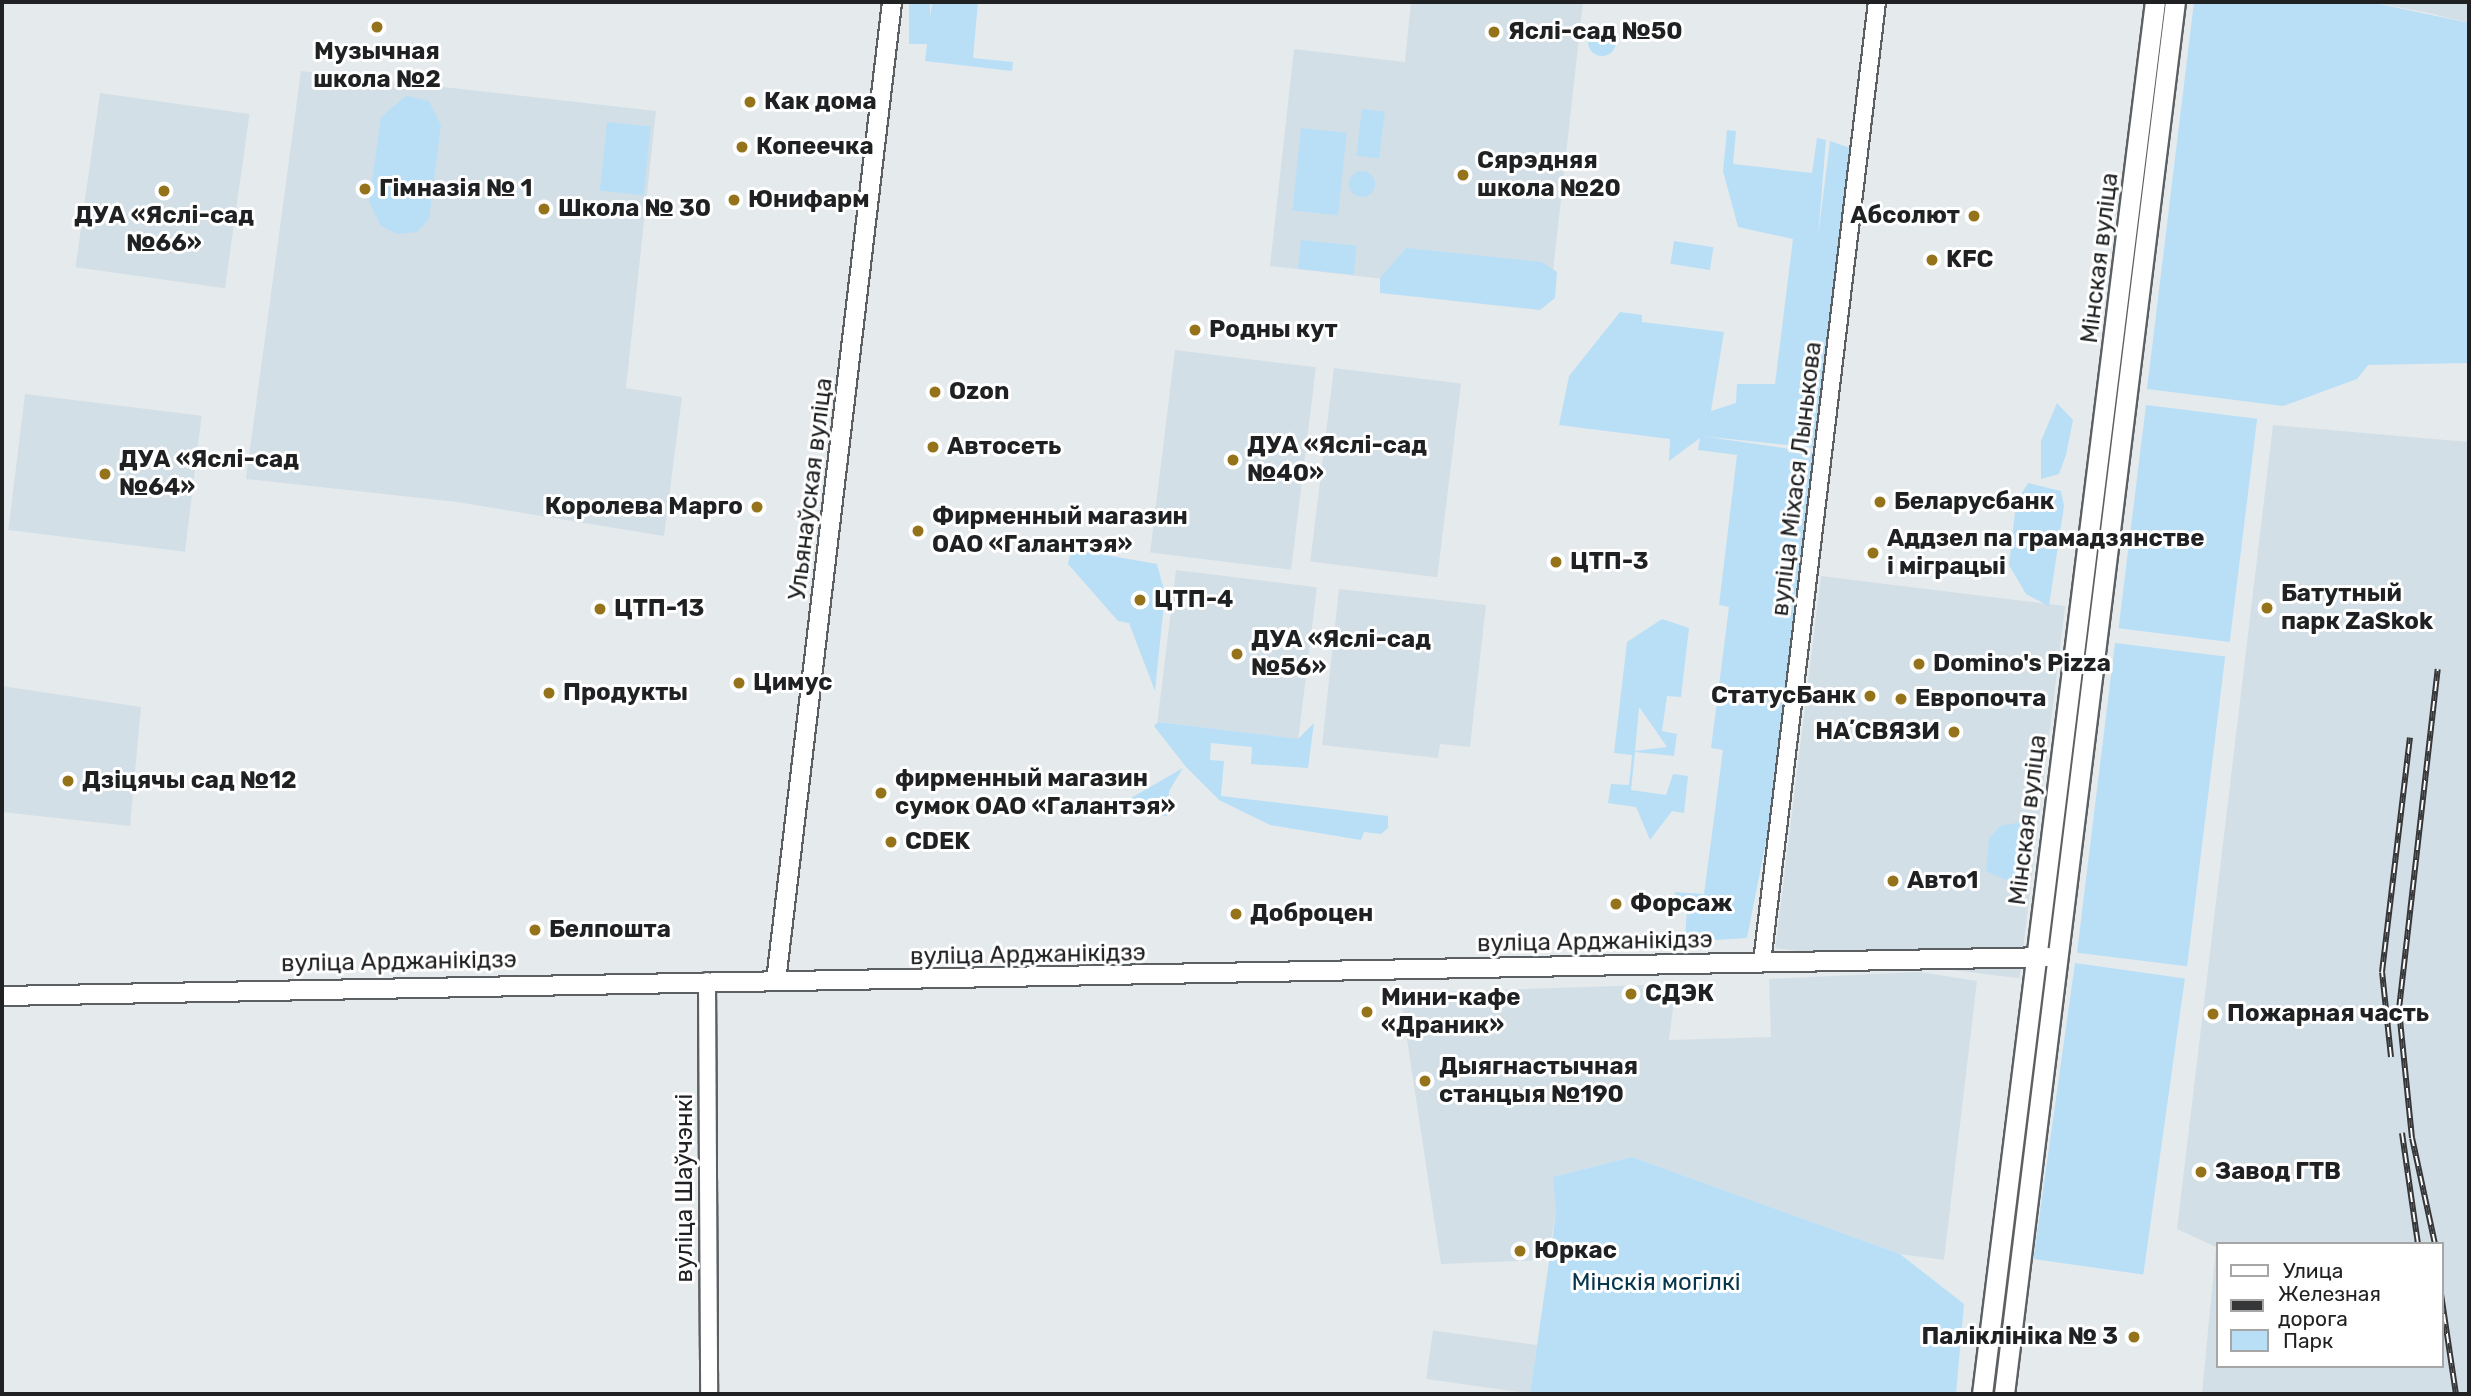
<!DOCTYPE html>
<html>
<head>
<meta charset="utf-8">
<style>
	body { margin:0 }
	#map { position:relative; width:2471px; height:1396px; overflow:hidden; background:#e5eaed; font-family:Rubik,sans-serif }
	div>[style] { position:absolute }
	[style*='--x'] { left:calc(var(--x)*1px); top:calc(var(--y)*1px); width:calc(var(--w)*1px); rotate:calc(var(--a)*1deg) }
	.built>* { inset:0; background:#d3dfe7; transform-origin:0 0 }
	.green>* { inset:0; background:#b9dff7; transform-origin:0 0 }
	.round { border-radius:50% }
	.roads { filter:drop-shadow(2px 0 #5c6063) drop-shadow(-2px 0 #5c6063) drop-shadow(0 2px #5c6063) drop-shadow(0 -2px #5c6063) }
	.tertiary>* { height:16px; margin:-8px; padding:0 8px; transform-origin:8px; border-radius:8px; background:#fff }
	.secondary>* { height:18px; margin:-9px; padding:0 9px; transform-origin:9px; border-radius:9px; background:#fff }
	.primary>* { height:19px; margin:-9.5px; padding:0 9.5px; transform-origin:9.5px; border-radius:9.5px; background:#fff }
	.rail>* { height:6px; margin-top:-3px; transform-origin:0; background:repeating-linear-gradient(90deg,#fff 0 10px,#363738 0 20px); box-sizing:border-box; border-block:2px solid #363738 }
	.dots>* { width:19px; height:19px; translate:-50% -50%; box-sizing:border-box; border:4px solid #fff; border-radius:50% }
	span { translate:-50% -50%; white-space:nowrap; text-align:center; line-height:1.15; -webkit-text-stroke:6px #fff; paint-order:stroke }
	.poi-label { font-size:24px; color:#202122; font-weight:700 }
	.left { translate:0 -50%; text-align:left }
	.right { translate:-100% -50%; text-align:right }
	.street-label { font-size:24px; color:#202122 }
	.park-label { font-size:24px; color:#08374d }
	.frame { position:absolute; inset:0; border:4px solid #202122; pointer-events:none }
	.legend { position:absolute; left:2216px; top:1242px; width:228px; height:126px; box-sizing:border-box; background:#fff; border:2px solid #a6a6a7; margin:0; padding:9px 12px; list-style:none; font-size:21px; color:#202122 }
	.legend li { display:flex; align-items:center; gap:14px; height:35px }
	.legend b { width:35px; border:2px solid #a6a6a7 }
</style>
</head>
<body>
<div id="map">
	<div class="built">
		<div style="clip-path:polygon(1411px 2px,1583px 2px,1550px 298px,1270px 266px,1294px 49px,1405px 62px)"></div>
		<div style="clip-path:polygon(2370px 2px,2469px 2px,2469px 23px,2424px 12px)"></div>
		<div style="clip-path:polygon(301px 71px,656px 111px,626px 388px,682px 397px,664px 536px,457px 502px,246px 479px)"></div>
		<div style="left:100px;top:93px;width:151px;height:176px;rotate:8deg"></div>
		<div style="left:1175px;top:350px;width:142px;height:204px;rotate:7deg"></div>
		<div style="left:1334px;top:368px;width:128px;height:195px;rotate:7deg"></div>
		<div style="left:25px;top:394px;width:178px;height:137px;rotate:7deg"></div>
		<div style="clip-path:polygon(evenodd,2273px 425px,2469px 442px,2469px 1394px,2202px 1394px,2216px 1247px,2177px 1229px,2273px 425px,2217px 1244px,2441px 1244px,2441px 1366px,2217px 1366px,2217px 1244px)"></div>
		<div style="left:1176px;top:570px;width:142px;height:153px;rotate:7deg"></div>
		<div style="left:1821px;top:576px;width:246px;height:375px;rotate:7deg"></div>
		<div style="clip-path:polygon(1339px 589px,1486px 605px,1470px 747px,1440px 744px,1438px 758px,1322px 745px)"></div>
		<div style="clip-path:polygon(2px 686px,141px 707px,130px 826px,2px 812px)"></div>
		<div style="clip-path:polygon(1919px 972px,1977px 981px,1944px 1260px,1900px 1254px,1632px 1157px,1554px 1177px,1556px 1213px,1547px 1260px,1441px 1264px,1400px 993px,1676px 984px,1669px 1040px,1771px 1037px,1769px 979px)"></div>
		<div style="left:1537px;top:1345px;width:49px;height:105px;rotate:98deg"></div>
	</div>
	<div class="green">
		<div style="left:909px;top:2px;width:21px;height:42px"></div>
		<div style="clip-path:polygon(932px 2px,978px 2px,973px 58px,1013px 62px,1012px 71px,925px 61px)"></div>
		<div style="clip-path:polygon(2194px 2px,2370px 2px,2469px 23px,2469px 363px,2368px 365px,2357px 379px,2283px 406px,2147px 389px)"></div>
		<div class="round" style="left:1588px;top:28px;width:28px;height:28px"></div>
		<div style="clip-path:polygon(406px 96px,429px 101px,441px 125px,429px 219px,417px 232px,397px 234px,381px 226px,369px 202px,381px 117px)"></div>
		<div style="left:1362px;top:109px;width:23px;height:47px;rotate:7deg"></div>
		<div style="left:607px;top:122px;width:44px;height:69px;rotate:6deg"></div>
		<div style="left:1301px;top:128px;width:46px;height:83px;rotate:6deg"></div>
		<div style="clip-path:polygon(1727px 130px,1736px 131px,1733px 164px,1812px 173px,1817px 138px,1826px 140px,1818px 237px,1830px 141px,1850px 148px,1815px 448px,1701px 436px,1817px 453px,1769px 826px,1747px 938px,1685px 942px,1687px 907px,1674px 904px,1675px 892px,1704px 894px,1723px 750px,1711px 748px,1729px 607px,1719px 605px,1737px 455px,1698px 450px,1700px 438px,1669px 461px,1670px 439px,1559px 425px,1569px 376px,1620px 312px,1642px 315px,1642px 322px,1724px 332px,1711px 411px,1736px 403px,1737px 384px,1775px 384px,1793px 239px,1738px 227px,1723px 171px)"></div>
		<div class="round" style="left:1349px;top:171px;width:26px;height:26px"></div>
		<div style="left:1301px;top:240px;width:56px;height:29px;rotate:6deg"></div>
		<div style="left:1674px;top:241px;width:40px;height:23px;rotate:9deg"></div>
		<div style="clip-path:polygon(1406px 248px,1542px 262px,1557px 272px,1555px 298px,1540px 310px,1380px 293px,1380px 278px)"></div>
		<div style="clip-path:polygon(2057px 403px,2073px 420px,2066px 455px,2059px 474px,2041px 479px,2041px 441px)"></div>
		<div style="left:2146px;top:405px;width:112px;height:225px;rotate:7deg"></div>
		<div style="clip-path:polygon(2028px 483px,2061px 491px,2064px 506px,2049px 606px,2026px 594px,2009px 565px,2016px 503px)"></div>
		<div style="clip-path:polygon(1071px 549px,1157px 564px,1165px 594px,1155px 691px,1129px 623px,1118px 621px,1068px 564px)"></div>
		<div style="clip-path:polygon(evenodd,1662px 619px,1689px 628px,1681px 697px,1667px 696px,1662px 731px,1677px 734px,1674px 756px,1635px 752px,1631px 790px,1666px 795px,1673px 774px,1688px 776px,1684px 813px,1672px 811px,1650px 840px,1636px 807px,1608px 803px,1611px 784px,1629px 785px,1632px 755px,1614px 753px,1627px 642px,1662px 619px,1639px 708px,1640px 708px,1667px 747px,1635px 751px,1639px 708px)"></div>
		<div style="left:2115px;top:643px;width:111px;height:312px;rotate:7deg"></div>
		<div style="clip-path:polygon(1158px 722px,1298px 739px,1314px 723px,1308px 768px,1251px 764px,1252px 747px,1211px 743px,1210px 760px,1224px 761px,1221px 796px,1388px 816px,1388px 828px,1381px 834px,1364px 832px,1361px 840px,1270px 825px,1219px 800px,1186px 767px,1154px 726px)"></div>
		<div style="clip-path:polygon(1183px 768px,1169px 791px,1167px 816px,1110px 810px)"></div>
		<div style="clip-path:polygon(2026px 821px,2021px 877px,2006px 880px,1986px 871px,1989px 839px,2000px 826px)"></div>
		<div style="left:2075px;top:963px;width:111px;height:299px;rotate:8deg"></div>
		<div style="clip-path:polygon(1632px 1157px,1900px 1254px,1964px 1304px,1956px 1394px,1530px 1394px,1556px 1213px,1553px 1177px)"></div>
	</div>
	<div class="roads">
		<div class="tertiary">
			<div style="--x:1762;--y:962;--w:967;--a:-83.17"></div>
			<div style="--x:707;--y:981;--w:413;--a:89.7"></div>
		</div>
		<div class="secondary">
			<div style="--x:776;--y:981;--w:986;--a:-83.24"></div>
			<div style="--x:2;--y:996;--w:2047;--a:-1.09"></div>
		</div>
		<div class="primary">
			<div style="--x:1982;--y:1394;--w:1403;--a:-82.92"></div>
			<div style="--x:2004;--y:1394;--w:1402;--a:-83"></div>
		</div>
	</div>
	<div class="rail">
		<div style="--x:2391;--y:1057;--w:85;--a:-96"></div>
		<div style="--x:2382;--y:972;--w:236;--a:-83.2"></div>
		<div style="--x:2402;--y:1133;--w:112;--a:81.8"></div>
		<div style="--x:2435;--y:1244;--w:108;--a:-102.2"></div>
		<div style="--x:2412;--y:1138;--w:130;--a:-95.8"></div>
		<div style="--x:2399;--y:1009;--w:342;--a:-83.5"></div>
		<div style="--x:2441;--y:1294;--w:101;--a:81.5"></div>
	</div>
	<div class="dots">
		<div style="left:377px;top:27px;background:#95731b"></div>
		<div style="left:1494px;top:32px;background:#95731b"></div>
		<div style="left:750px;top:102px;background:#95731b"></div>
		<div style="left:742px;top:147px;background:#95731b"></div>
		<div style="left:1463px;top:175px;background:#95731b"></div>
		<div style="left:365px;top:189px;background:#95731b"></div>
		<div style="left:164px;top:191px;background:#95731b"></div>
		<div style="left:734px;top:200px;background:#95731b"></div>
		<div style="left:544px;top:209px;background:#95731b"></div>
		<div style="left:1974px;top:216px;background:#95731b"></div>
		<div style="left:1932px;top:260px;background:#95731b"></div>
		<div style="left:1195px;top:330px;background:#95731b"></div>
		<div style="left:935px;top:392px;background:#95731b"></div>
		<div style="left:933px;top:447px;background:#95731b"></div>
		<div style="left:1233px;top:460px;background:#95731b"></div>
		<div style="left:105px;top:474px;background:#95731b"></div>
		<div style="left:1880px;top:502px;background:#95731b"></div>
		<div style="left:757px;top:507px;background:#95731b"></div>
		<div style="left:918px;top:531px;background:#95731b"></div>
		<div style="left:1873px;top:553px;background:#95731b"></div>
		<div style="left:1556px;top:562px;background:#95731b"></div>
		<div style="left:1140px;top:600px;background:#95731b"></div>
		<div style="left:2267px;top:608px;background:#95731b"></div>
		<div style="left:600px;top:609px;background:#95731b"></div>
		<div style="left:1237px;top:654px;background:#95731b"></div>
		<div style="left:1919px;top:664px;background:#95731b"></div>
		<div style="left:739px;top:683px;background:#95731b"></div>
		<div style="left:549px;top:693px;background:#95731b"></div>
		<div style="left:1870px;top:696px;background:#95731b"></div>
		<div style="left:1901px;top:699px;background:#95731b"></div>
		<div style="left:1954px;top:732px;background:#95731b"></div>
		<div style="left:68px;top:781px;background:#95731b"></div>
		<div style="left:881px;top:793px;background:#95731b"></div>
		<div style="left:891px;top:842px;background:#95731b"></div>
		<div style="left:1893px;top:881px;background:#95731b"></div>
		<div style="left:1616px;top:904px;background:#95731b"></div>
		<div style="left:1236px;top:914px;background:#95731b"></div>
		<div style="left:535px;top:930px;background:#95731b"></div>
		<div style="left:1631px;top:994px;background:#95731b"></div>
		<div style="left:1367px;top:1012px;background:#95731b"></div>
		<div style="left:2213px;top:1014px;background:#95731b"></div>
		<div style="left:1425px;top:1081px;background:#95731b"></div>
		<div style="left:2201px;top:1172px;background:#95731b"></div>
		<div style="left:1520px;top:1251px;background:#95731b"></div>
		<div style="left:2134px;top:1337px;background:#95731b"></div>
	</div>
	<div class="poi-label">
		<span class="left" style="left:1508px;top:32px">Яслі-сад №50</span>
		<span style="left:377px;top:66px">Музычная<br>школа №2</span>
		<span class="left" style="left:764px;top:102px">Как дома</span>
		<span class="left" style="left:756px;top:147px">Копеечка</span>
		<span class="left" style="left:1477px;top:175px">Сярэдняя<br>школа №20</span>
		<span class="left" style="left:379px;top:189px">Гімназія № 1</span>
		<span class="left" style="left:748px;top:200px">Юнифарм</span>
		<span class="left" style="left:558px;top:209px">Школа № 30</span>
		<span style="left:164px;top:230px">ДУА «Яслі-сад<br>№66»</span>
		<span class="right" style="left:1960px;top:216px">Абсолют</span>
		<span class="left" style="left:1946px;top:260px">KFC</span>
		<span class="left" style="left:1209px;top:330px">Родны кут</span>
		<span class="left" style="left:949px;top:392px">Ozon</span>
		<span class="left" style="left:1247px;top:460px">ДУА «Яслі-сад<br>№40»</span>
		<span class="left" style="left:947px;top:447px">Автосеть</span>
		<span class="left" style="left:119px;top:474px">ДУА «Яслі-сад<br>№64»</span>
		<span class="left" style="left:1894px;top:502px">Беларусбанк</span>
		<span class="right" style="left:743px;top:507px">Королева Марго</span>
		<span class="left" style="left:932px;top:531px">Фирменный магазин<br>ОАО «Галантэя»</span>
		<span class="left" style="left:1887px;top:553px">Аддзел па грамадзянстве<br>і міграцыі</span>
		<span class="left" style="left:1570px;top:562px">ЦТП-3</span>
		<span class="left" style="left:2281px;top:608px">Батутный<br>парк ZaSkok</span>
		<span class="left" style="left:1154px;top:600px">ЦТП-4</span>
		<span class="left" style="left:614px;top:609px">ЦТП-13</span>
		<span class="left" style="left:1251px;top:654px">ДУА «Яслі-сад<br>№56»</span>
		<span class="left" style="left:1933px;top:664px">Domino's Pizza</span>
		<span class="left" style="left:753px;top:683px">Цимус</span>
		<span class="left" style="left:563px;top:693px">Продукты</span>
		<span class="right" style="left:1856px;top:696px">СтатусБанк</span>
		<span class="left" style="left:1915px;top:699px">Европочта</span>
		<span class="right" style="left:1940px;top:732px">НАʼСВЯЗИ</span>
		<span class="left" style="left:895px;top:793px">фирменный магазин<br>сумок ОАО «Галантэя»</span>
		<span class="left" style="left:82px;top:781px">Дзіцячы сад №12</span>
		<span class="left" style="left:905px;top:842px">CDEK</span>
		<span class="left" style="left:1907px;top:881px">Авто1</span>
		<span class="left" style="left:1630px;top:904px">Форсаж</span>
		<span class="left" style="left:1250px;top:914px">Доброцен</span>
		<span class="left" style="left:549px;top:930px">Белпошта</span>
		<span class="left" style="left:1645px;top:994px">СДЭК</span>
		<span class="left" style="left:1381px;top:1012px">Мини-кафе<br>«Драник»</span>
		<span class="left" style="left:2227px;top:1014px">Пожарная часть</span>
		<span class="left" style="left:1439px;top:1081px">Дыягнастычная<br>станцыя №190</span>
		<span class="left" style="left:2215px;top:1172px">Завод ГТВ</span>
		<span class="left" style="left:1534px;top:1251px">Юркас</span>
		<span class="right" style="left:2118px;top:1337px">Паліклініка № 3</span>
	</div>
	<div class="street-label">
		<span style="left:2100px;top:258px;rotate:-83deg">Мінская вуліца</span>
		<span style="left:1797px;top:479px;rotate:-83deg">вуліца Міхася Лынькова</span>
		<span style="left:811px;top:489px;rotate:-83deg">Ульянаўская вуліца</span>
		<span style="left:2028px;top:820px;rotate:-83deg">Мінская вуліца</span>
		<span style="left:1595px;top:942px;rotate:-1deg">вуліца Арджанікідзэ</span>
		<span style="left:1028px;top:955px;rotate:-1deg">вуліца Арджанікідзэ</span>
		<span style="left:399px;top:962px;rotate:-1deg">вуліца Арджанікідзэ</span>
		<span style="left:685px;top:1188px;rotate:-90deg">вуліца Шаўчэнкі</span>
	</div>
	<div class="park-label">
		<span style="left:1656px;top:1283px">Мінскія могілкі</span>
	</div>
	<div class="frame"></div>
	<ul class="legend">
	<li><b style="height:9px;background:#fff"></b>Улица</li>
	<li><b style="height:9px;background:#363738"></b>Железная дорога</li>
	<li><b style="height:19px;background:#b9dff7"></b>Парк</li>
	</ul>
</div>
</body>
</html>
